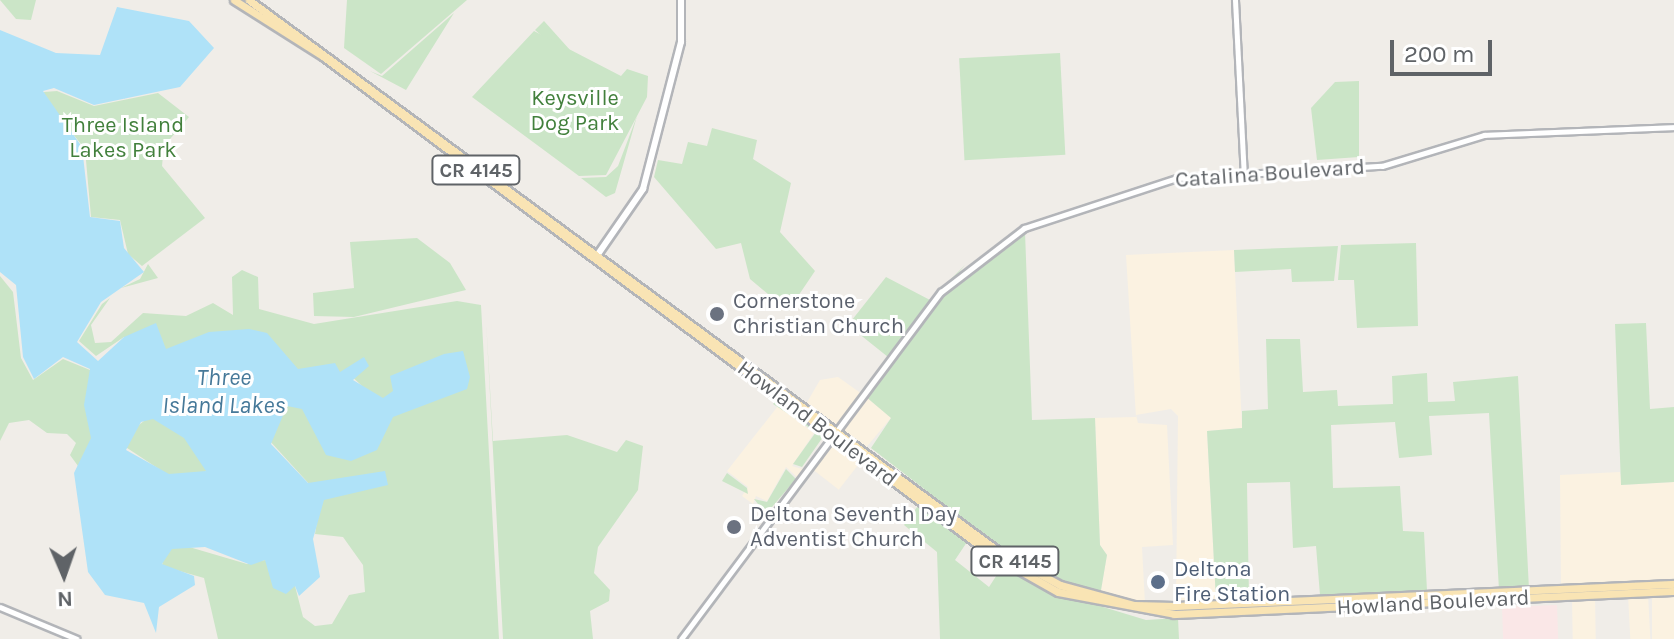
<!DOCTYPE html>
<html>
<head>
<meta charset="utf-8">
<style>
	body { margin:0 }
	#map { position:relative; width:1674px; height:639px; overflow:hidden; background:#f0ede8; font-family:Karla,sans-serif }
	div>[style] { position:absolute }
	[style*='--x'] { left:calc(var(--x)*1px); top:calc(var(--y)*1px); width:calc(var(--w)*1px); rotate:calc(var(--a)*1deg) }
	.commercial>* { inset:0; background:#fbf2e1; transform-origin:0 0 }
	.medical>* { inset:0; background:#fae7e7; transform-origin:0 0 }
	.green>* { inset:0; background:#cbe5c7; transform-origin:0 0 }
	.water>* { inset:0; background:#afe2f8 }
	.roads { filter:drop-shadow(2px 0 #b3b5b9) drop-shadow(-2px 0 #b3b5b9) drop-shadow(0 2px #b3b5b9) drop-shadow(0 -2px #b3b5b9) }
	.tertiary>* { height:5px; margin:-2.5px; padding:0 2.5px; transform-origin:2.5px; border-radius:2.5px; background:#fff }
	.secondary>* { height:6px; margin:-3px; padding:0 3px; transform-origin:3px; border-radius:3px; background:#fff }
	.primary>* { height:7px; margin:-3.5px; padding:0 3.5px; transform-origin:3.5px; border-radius:3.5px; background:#f9e4b4 }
	.dots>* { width:22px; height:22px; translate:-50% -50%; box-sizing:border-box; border:4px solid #fff; border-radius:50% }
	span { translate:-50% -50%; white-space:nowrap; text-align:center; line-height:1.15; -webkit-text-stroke:6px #fff; paint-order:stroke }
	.shield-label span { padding:2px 6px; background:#fff; border:2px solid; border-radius:6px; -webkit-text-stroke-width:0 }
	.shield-label { font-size:20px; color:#5f6367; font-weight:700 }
	.park-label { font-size:22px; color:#42803c }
	.street-label { font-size:22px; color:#5f6367 }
	.worship-label { font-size:22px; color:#5b616d }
	.left { translate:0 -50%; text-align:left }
	.service-label { font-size:22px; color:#4e5e75 }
	.water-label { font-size:24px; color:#467999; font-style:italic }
	.north { position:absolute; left:24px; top:535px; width:80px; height:80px; -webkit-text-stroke:6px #fff; paint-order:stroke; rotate:178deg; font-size:22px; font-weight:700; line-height:32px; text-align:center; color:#5f6367 }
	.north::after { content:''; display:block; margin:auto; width:28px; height:36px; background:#5f6367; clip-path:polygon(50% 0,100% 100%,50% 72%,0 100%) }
	.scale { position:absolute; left:1390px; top:40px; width:102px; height:36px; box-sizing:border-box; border:4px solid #5f6367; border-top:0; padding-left:10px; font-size:24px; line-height:28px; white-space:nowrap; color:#5f6367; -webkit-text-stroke:6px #fff; paint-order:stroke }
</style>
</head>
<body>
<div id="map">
	<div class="commercial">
		<div style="clip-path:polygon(1234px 250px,1242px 428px,1207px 431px,1216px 600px,1176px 603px,1178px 416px,1171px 409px,1136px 415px,1138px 423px,1167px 425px,1173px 545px,1142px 547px,1145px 604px,1100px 596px,1107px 555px,1100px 545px,1095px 418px,1136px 417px,1126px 255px)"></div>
		<div style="clip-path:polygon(838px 377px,862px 394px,837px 427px,806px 404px,820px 380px)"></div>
		<div style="left:865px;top:396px;width:34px;height:41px;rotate:40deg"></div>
		<div style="clip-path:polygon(778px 406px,814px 433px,792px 466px,802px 469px,820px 448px,798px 478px,786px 467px,767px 501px,756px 496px,753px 504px,742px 496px,748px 487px,727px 471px)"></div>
		<div style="left:833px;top:437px;width:37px;height:38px;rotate:38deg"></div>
		<div style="clip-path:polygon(1620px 472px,1622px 485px,1674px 482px,1674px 582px,1561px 587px,1560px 475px)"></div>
		<div style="left:1674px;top:593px;width:46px;height:22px;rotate:90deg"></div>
		<div style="left:1648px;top:594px;width:45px;height:20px;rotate:87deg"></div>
		<div style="left:1595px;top:597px;width:42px;height:23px;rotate:89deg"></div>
	</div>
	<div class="medical">
		<div style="left:1557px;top:605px;width:34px;height:55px;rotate:88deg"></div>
	</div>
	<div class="green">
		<div style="clip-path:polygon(0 0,36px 0,31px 20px,16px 19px)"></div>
		<div style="clip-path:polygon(347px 0,467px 0,381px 74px,344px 48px)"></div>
		<div style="clip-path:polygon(454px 13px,406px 90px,370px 71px,382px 76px)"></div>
		<div style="clip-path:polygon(544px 21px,570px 50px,580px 55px,543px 37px,535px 30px)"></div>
		<div style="clip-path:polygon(534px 31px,621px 76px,627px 69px,648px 76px,647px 97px,606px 175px,579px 176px,472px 97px)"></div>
		<div style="left:1060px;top:53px;width:102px;height:101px;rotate:87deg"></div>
		<div style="clip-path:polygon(1359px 81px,1359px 157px,1317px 160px,1311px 108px,1335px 82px)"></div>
		<div style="clip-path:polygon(57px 91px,94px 106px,158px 93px,189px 117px,164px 146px,162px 166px,205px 218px,142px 266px,128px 254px,120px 220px,91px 217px,85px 149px,45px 99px,44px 92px)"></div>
		<div style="clip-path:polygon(637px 116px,615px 193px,606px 197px,581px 178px,606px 177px,618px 166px)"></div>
		<div style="clip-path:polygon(712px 128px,757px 140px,753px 159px,791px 183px,780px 232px,815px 271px,788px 311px,750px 279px,741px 243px,716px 249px,654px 177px,658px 160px,682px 164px,688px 142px,707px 146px)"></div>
		<div style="clip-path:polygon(1025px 232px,1032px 420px,1095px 418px,1100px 545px,1107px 555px,1100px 596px,1015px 559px,871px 448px,891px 418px,865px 396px,942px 293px)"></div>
		<div style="clip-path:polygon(417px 238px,450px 263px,466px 290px,354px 317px,314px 316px,313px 293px,354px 288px,350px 242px)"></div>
		<div style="clip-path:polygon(1416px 243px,1418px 326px,1357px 328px,1354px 280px,1338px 280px,1341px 245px)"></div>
		<div style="clip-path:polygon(1338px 246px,1334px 281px,1292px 282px,1291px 269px,1235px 272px,1234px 250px)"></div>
		<div style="clip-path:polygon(148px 264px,158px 278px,121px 288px,140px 279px)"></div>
		<div style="clip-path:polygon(965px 265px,888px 357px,848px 325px,886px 277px,930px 300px)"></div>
		<div style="clip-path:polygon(242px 270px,258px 277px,259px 309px,314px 324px,457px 301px,481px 305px,499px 639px,218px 639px,204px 578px,162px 566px,164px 551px,179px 544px,247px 564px,265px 560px,295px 586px,303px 617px,315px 626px,332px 624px,349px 595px,365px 592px,363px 565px,343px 537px,315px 534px,321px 497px,269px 440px,272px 409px,362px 386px,346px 371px,271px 388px,124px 337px,96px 356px,79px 341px,102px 304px,110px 298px,91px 325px,95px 343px,111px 342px,143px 313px,186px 316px,213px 303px,233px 315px,232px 277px)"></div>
		<div style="clip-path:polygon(0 276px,13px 292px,21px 358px,33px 380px,63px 359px,90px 370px,100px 426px,78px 466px,70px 455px,76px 443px,67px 434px,47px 433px,29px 420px,9px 423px,0 441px)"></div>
		<div style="clip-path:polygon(486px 319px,493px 441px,567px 435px,617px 452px,626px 440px,643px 446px,638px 490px,598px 547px,594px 573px,610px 590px,609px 601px,590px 611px,593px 639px,503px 639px)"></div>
		<div style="clip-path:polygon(1646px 323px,1650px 409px,1674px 407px,1674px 482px,1621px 485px,1615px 324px)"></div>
		<div style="clip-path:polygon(1266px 339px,1300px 339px,1303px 392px,1337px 390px,1338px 406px,1393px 404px,1392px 376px,1427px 373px,1428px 402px,1455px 401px,1453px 382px,1518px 376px,1529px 589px,1499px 590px,1489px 413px,1429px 416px,1432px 455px,1399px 458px,1395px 422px,1331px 425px,1333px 488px,1400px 486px,1403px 531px,1424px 532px,1427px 591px,1320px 595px,1316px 546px,1293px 548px,1290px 482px,1247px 483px,1249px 599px,1216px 600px,1207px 431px,1242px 428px,1242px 411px,1268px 409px)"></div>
		<div style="clip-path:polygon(777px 399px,825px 434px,802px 467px,793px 464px,816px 432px,773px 404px)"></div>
		<div style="clip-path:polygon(150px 416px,184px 433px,205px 456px,211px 466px,197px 480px,171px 477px,118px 442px)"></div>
		<div style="clip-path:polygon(786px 469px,796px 479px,766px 514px,754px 499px,767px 502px)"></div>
		<div style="clip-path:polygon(727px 473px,747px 488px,748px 494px,722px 481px)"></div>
		<div style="clip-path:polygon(evenodd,920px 503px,1010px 569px,1057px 593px,1146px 620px,1178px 618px,1179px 639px,940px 639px,937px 552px,904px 525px,920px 503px,967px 542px,1002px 567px,989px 587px,955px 560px,967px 542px)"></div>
	</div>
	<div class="water">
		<div style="clip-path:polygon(evenodd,117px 7px,189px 21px,214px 48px,180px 87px,94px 105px,54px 88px,43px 91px,82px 147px,90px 217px,120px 221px,124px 248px,144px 272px,101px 302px,77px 342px,98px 361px,124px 337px,156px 323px,166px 349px,209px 332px,249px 329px,267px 333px,298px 369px,335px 363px,340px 372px,364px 357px,369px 366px,353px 380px,383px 398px,393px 391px,390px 376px,444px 354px,463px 351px,470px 377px,467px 389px,393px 417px,377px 450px,351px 461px,326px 455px,302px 409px,287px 406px,271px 444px,308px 483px,385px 471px,388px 485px,324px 500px,313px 539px,320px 577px,299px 596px,295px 586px,286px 594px,273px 588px,265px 560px,251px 565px,205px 547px,172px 549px,162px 564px,194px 576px,195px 585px,159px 607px,156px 633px,144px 603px,105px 595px,88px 572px,74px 473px,91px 438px,84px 405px,90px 369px,63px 357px,34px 379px,23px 357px,16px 285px,0 272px,0 30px,56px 53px,100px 55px,117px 7px,153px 419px,184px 438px,206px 471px,169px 474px,126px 450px,141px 422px,153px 419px)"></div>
	</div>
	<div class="roads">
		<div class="tertiary">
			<div style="--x:1235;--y:0;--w:175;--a:87.1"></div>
			<div style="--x:0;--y:607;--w:83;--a:22.6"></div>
			<div style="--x:681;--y:639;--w:434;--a:-53.2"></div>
			<div style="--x:941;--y:292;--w:105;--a:-37.6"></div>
			<div style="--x:1024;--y:228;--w:161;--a:-18.1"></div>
			<div style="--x:1177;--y:178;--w:205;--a:-3.4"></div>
			<div style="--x:1382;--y:166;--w:107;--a:-16.9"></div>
			<div style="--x:1484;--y:135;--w:190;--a:-2.4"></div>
		</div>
		<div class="secondary">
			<div style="--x:596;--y:257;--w:83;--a:-55.3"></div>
			<div style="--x:643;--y:189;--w:152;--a:-75.5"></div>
			<div style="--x:681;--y:42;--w:42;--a:-90"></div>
		</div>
		<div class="primary">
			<div style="--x:234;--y:0;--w:107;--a:32.3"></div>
			<div style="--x:324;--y:57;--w:835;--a:36.68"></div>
			<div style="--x:994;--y:556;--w:73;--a:29.4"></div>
			<div style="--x:1058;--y:592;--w:118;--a:10.7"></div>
			<div style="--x:1174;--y:614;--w:501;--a:-2.63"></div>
			<div style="--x:249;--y:0;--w:930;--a:36.34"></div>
			<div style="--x:998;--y:551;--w:71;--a:28.7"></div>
			<div style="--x:1060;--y:585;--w:77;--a:15.1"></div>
			<div style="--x:1134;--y:605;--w:40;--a:1.4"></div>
			<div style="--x:1174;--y:606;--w:500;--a:-2.52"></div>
		</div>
	</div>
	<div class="dots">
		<div style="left:717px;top:314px;background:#6b7280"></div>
		<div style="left:734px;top:527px;background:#6b7280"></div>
		<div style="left:1158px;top:582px;background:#5c6f8a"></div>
	</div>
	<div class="shield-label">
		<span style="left:476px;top:170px">CR 4145</span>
		<span style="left:1015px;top:561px">CR 4145</span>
	</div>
	<div class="park-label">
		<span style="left:575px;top:111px">Keysville<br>Dog Park</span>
		<span style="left:123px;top:138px">Three Island<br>Lakes Park</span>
	</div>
	<div class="street-label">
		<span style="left:1270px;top:174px;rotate:-4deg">Catalina Boulevard</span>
		<span style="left:817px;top:424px;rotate:37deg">Howland Boulevard</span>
		<span style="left:1433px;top:603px;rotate:-3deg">Howland Boulevard</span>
	</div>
	<div class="worship-label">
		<span class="left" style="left:733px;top:314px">Cornerstone<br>Christian Church</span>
		<span class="left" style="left:750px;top:527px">Deltona Seventh Day<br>Adventist Church</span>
	</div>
	<div class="service-label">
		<span class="left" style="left:1174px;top:582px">Deltona<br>Fire Station</span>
	</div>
	<div class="water-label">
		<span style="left:224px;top:392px">Three<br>Island Lakes</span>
	</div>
	<div class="north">N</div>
	<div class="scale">200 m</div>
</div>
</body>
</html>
